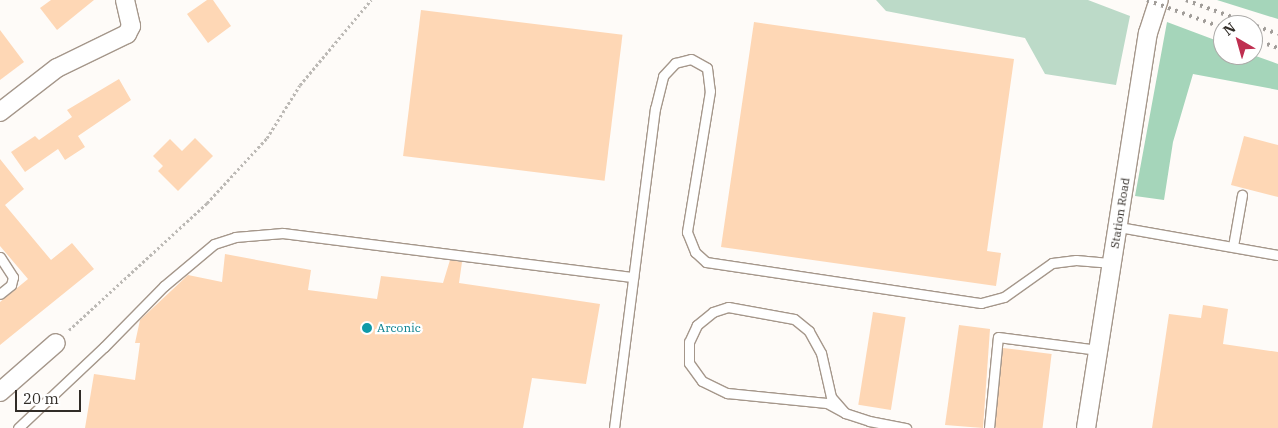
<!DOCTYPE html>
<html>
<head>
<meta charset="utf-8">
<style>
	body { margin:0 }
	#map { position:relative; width:1278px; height:428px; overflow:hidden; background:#fefbf8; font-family:"IBM Plex Serif",serif }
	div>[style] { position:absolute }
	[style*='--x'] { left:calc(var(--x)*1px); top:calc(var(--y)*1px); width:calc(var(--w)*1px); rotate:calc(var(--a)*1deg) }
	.green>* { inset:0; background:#bcdac8 }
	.forest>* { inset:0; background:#a5d5ba }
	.building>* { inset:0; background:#fed7b5; transform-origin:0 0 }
	.path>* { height:3px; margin-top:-1.5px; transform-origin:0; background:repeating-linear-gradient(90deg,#bcb9b5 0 2.5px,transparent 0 5px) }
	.roads { filter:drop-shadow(1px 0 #a5978b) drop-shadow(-1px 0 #a5978b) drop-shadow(0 1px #a5978b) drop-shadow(0 -1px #a5978b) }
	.lane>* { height:9px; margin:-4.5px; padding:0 4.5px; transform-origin:4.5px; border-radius:4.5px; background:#fff }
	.street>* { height:18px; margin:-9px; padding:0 9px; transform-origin:9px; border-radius:9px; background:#fff }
	.rail>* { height:4px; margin-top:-2px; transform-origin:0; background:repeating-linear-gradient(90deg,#a19d99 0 2.5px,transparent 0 7.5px) }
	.dots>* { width:14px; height:14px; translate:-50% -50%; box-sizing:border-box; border:2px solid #fff; border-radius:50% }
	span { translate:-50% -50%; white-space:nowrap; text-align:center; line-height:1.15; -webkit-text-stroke:4.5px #fff; paint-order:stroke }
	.street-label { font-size:12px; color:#312c27 }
	.culture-label { font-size:12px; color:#0d838f }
	.left { translate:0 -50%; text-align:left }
	.north { position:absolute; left:1213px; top:15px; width:50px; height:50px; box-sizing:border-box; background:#fff; border:1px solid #adaba9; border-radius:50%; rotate:322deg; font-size:14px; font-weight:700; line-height:20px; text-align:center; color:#312c27 }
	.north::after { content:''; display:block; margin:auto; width:18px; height:22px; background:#bf2f50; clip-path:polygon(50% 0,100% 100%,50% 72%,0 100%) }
	.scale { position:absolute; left:15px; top:390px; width:66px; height:22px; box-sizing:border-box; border:2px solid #312c27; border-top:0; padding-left:6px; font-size:15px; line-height:18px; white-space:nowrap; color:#312c27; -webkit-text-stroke:4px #fff; paint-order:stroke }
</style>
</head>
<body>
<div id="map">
	<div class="green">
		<div style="clip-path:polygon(876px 0,1088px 0,1130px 16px,1116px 85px,1045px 74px,1025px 38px,886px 11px)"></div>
	</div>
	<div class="forest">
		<div style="clip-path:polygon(1217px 0,1278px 0,1278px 19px)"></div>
		<div style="clip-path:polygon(1167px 22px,1223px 43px,1223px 55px,1253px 55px,1278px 64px,1278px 90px,1193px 74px,1173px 142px,1164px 200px,1135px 196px)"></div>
	</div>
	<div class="building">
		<div style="clip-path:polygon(51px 0,94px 0,57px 30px,40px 8px)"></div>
		<div style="clip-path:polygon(207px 0,213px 0,231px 26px,208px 43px,187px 14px)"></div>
		<div style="left:421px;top:10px;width:203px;height:147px;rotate:7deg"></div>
		<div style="clip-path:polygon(754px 22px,1014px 59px,987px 251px,1001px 253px,996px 286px,721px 247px)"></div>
		<div style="clip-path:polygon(0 30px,24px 62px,0 80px)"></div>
		<div style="clip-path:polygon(119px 79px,131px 100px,78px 136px,85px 147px,65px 160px,58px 149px,25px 172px,11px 152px,35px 136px,39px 140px,72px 117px,67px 110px)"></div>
		<div style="clip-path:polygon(1244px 136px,1278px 145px,1278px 197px,1231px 185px)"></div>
		<div style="clip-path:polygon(195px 138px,213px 156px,178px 191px,158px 171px,163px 166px,153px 156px,170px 139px,182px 151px)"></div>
		<div style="clip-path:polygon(0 159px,24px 189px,5px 205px,51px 260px,72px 243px,94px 269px,0 345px,0 302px,28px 279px,0 246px)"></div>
		<div style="clip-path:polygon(225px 254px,311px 270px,308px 290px,377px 299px,381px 276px,443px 283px,450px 260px,462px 262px,459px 283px,600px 304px,586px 384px,532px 378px,523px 428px,85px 428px,94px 374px,135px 380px,140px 343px,135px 343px,140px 320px,188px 275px,222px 282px)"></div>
		<div style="clip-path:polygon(1203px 305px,1228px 309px,1223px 344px,1278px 352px,1278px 428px,1152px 428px,1169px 314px,1201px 318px)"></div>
		<div style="left:873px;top:312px;width:33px;height:94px;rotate:9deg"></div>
		<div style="clip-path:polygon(959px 325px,990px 329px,983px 428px,945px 425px)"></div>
		<div style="left:1003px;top:348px;width:49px;height:80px;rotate:7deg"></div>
	</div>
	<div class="path">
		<div style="--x:69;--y:330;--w:188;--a:-42.6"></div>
		<div style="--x:207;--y:203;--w:88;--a:-47.3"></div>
		<div style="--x:267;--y:138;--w:62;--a:-58.1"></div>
		<div style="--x:300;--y:85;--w:111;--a:-50.1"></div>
	</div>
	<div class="roads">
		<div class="lane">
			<div style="--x:1119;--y:227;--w:161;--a:10"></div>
			<div style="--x:1233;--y:246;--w:52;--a:-80"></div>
			<div style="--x:0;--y:257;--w:24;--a:57"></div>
			<div style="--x:13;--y:277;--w:8;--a:104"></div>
			<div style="--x:11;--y:285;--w:14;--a:141"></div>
			<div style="--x:845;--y:413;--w:21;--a:-131"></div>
			<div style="--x:831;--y:397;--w:45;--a:-102.8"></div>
			<div style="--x:821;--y:353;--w:25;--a:-119"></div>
			<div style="--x:809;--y:331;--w:19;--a:-141"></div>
			<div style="--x:794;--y:319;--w:67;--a:-169.7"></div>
			<div style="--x:728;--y:307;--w:16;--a:162"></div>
			<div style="--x:713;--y:312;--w:21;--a:141"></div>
			<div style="--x:697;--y:325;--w:19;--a:115"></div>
			<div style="--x:689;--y:342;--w:21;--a:90"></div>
			<div style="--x:689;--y:363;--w:22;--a:54"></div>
			<div style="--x:702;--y:381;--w:28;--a:26"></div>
			<div style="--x:727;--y:393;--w:100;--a:5.7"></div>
			<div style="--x:827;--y:403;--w:21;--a:29"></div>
			<div style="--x:845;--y:413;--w:25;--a:18"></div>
			<div style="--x:869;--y:421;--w:38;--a:11"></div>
			<div style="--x:18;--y:428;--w:118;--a:-43.3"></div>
			<div style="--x:104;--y:347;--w:86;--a:-45.5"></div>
			<div style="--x:164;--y:286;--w:65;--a:-40"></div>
			<div style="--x:214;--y:244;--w:22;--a:-18"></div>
			<div style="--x:235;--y:237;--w:48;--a:-4.8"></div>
			<div style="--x:283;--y:233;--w:353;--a:7.2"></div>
			<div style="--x:614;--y:428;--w:322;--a:-82.7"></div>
			<div style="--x:655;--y:109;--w:34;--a:-76"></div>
			<div style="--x:663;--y:76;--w:18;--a:-47"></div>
			<div style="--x:675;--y:63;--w:16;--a:-14"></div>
			<div style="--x:691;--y:59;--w:18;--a:29"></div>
			<div style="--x:707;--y:68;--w:23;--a:83"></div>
			<div style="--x:710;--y:91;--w:143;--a:99.3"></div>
			<div style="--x:687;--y:232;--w:22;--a:68"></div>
			<div style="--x:695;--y:252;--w:15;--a:42"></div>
			<div style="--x:706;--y:262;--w:278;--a:8.5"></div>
			<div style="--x:981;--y:303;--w:24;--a:-15"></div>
			<div style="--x:1004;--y:297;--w:59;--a:-35.3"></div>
			<div style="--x:1052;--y:263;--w:24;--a:-7"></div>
			<div style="--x:1076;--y:260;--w:36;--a:5"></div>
			<div style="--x:989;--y:428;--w:91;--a:-84.4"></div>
			<div style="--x:998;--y:337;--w:101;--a:7.4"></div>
		</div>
		<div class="street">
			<div style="--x:0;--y:112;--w:72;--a:-37.7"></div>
			<div style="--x:57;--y:68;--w:78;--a:-25.9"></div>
			<div style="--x:127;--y:34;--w:9;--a:-63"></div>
			<div style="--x:131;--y:26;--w:27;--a:-103"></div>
			<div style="--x:0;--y:392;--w:74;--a:-41.2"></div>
			<div style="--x:1086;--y:428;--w:400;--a:-81.1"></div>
			<div style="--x:1148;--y:33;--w:35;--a:-72"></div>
		</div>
	</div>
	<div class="rail">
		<div style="--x:1147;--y:0;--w:81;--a:20.2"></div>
		<div style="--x:1186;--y:0;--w:98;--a:20.3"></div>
		<div style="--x:1253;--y:39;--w:27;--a:20"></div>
	</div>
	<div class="dots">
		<div style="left:367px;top:328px;background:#0f9aa8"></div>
	</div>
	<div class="street-label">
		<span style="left:1120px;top:213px;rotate:-81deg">Station Road</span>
	</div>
	<div class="culture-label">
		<span class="left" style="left:377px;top:328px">Arconic</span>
	</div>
	<div class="north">N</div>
	<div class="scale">20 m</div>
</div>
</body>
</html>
